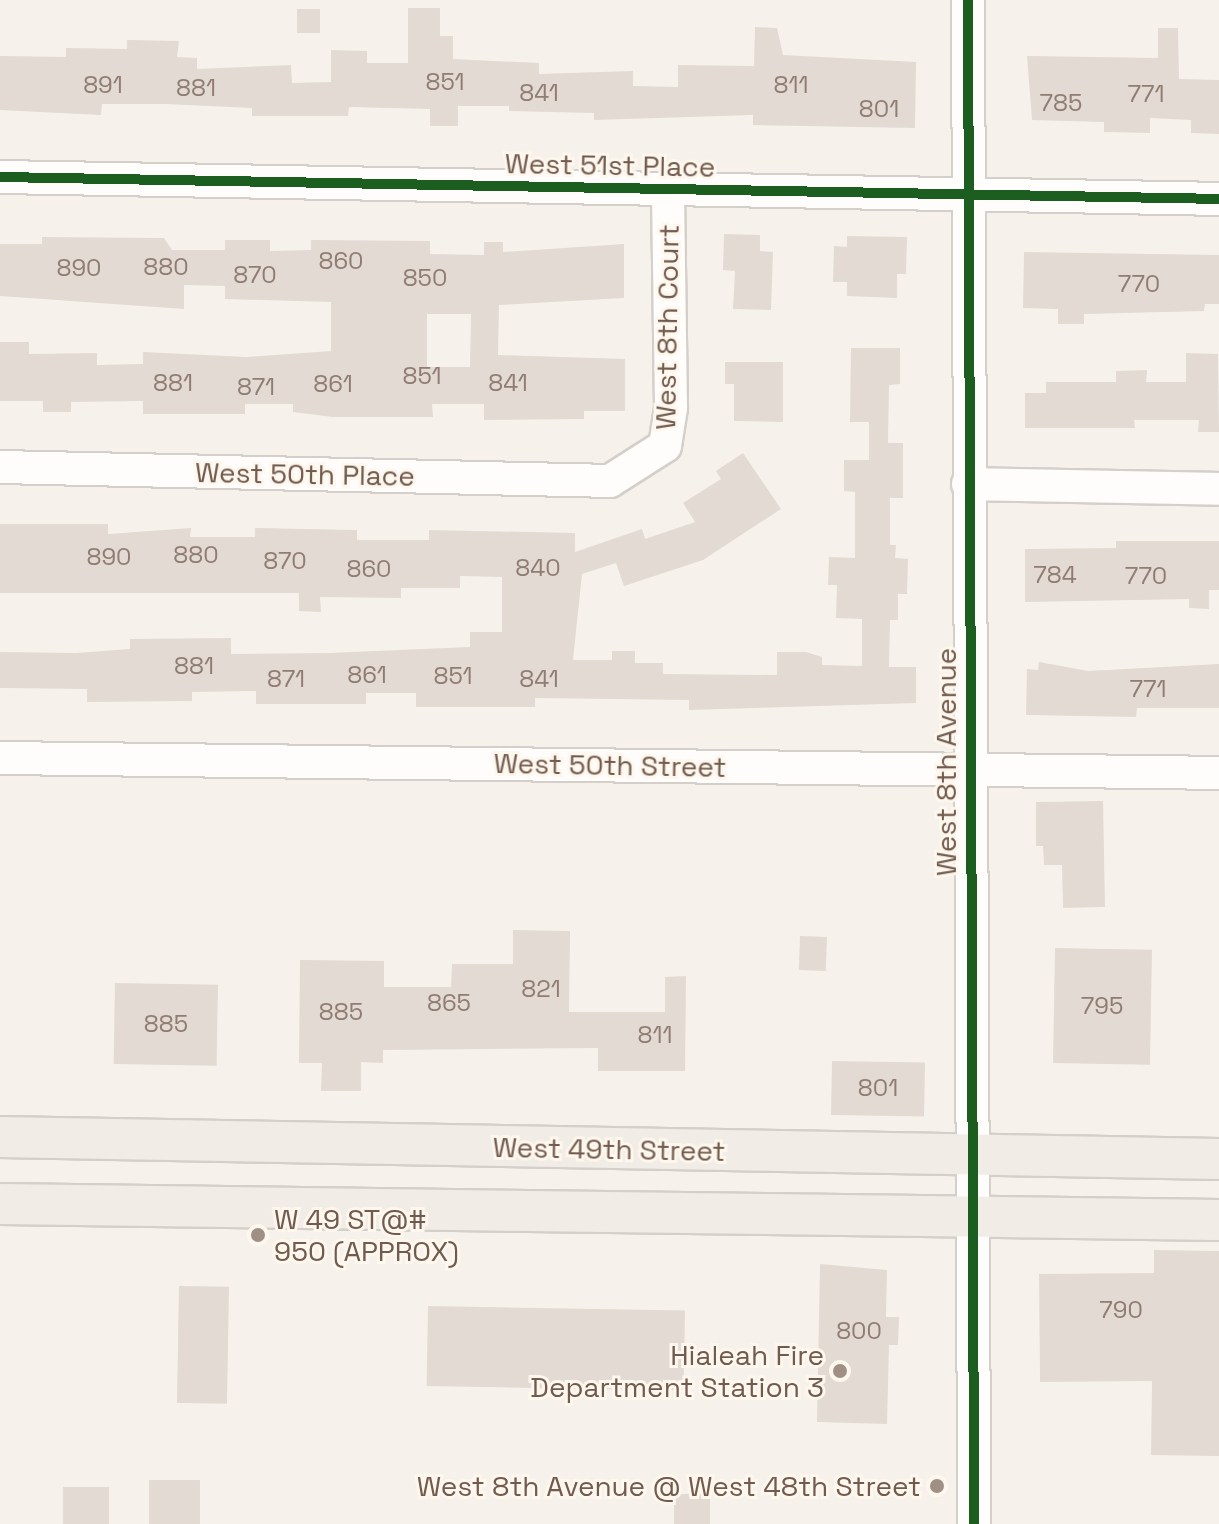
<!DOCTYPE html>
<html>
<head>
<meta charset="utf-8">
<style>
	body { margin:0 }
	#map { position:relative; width:1219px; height:1524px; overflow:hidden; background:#f6f2eb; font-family:"Space Grotesk",sans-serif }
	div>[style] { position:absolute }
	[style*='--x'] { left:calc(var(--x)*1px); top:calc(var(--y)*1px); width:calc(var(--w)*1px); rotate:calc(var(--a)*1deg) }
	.building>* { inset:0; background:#e2dad3; transform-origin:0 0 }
	.roads { filter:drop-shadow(2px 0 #d5cfc9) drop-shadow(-2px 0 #d5cfc9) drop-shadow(0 2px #d5cfc9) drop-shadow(0 -2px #d5cfc9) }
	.minor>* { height:32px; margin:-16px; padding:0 16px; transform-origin:16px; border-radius:16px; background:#fefdfc }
	.major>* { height:40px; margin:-20px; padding:0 20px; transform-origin:20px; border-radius:20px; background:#f1ede6 }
	.cycleway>* { height:10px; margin:-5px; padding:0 5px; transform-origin:5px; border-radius:5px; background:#1b5e20 }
	.dots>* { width:22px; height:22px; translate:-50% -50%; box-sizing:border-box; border:4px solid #fdf7ed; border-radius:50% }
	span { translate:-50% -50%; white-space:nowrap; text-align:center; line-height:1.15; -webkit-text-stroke:6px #fdf7ed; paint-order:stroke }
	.number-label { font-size:24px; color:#907c72 }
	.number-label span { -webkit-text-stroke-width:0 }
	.street-label { font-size:28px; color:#725a4e }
	.poi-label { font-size:28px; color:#725a4e }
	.left { translate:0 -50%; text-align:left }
	.right { translate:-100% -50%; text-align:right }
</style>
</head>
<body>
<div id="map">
	<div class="building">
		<div style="clip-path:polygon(408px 8px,440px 8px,440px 36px,453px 36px,453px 59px,539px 63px,539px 74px,633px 71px,633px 86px,678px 87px,678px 65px,754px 66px,755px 27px,777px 28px,783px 55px,916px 62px,915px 128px,753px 125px,753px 115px,594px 120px,594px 113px,509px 111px,509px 106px,458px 106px,458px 126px,430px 126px,430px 109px,349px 107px,348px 116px,252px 116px,252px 108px,166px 104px,102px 104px,101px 115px,0 110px,0 56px,66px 57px,66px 48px,127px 49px,127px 40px,179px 41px,177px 57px,197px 58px,197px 69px,291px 65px,292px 83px,331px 82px,331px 50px,367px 51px,367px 63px,408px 63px)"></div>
		<div style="left:297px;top:9px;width:23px;height:24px"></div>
		<div style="clip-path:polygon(1158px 28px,1178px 28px,1179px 79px,1219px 80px,1219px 134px,1191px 133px,1191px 120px,1150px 118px,1150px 133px,1104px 132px,1104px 122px,1032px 120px,1027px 56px,1158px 58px)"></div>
		<div style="clip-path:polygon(724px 234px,760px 235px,760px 251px,773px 252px,771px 310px,733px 309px,735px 271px,723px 270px)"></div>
		<div style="clip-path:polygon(847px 236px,907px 237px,906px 274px,897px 274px,897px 298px,847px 296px,847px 282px,833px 282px,834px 246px,847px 247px)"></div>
		<div style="clip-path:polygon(evenodd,42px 237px,164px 238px,172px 250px,225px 250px,225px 240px,270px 240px,270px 251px,311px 250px,311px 240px,430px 241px,430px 254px,484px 255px,484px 242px,503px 242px,503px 252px,624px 244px,624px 298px,499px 305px,498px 355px,625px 359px,625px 411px,584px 411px,584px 419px,484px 420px,484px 404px,432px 404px,433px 417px,333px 417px,293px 412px,293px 404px,245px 404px,245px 414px,143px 414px,143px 401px,71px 402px,71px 412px,43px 412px,43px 401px,0 401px,0 342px,29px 342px,29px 354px,97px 353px,97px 365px,143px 364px,143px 352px,247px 357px,331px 351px,331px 302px,225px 299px,225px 286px,184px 285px,184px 309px,0 296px,0 244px,42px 244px,42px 237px,427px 314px,471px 314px,470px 367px,427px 367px,427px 314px)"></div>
		<div style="clip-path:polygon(1024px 252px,1219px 255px,1219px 304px,1205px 304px,1204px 311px,1084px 314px,1084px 324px,1058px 324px,1058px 309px,1023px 308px)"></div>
		<div style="clip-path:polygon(851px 348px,900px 348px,900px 384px,889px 385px,888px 443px,903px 443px,903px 498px,890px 498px,890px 545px,896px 545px,895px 558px,908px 559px,907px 594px,898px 594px,898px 620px,890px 620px,889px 667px,916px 667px,916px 703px,689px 710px,689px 700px,535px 698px,535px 707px,416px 707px,416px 693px,366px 693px,366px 704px,256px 704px,256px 691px,192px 692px,192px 701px,87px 702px,87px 689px,0 688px,0 652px,76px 653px,130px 649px,130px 639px,231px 638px,231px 654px,329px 653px,470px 647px,470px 632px,502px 632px,502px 577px,460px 576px,460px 588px,401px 588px,401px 598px,320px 597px,321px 612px,299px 611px,299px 593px,0 593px,0 524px,108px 524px,108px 534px,191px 528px,190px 537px,255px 537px,255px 528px,357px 530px,357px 540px,429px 540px,429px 530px,575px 533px,575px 552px,642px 529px,645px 539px,695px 522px,683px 503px,721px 479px,716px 471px,743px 453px,781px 509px,703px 560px,624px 586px,616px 563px,582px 574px,573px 660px,612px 660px,612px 651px,635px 651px,635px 663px,663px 663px,663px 674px,777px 675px,777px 652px,806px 652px,822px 657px,822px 665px,862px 666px,862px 619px,836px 618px,837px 585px,828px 585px,829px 557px,855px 558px,855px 492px,844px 491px,844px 460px,869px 460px,869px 422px,850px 422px)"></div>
		<div style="clip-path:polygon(1186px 353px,1218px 354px,1219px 432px,1198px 432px,1199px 420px,1134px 420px,1135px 428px,1025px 428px,1025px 393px,1046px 393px,1046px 382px,1116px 382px,1116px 371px,1147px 370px,1146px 382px,1186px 382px)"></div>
		<div style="clip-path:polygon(725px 362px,783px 362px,783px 422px,734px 421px,734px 384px,725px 384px)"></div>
		<div style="clip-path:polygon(1116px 541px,1219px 541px,1219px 590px,1209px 590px,1209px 609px,1189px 608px,1189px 599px,1025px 602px,1025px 549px,1116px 548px)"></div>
		<div style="clip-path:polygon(1039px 662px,1088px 671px,1219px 664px,1219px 708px,1137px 708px,1136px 717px,1026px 715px,1027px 669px,1038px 670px)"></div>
		<div style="clip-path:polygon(1103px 801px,1105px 907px,1063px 908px,1062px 865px,1044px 865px,1043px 846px,1036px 846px,1036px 802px)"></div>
		<div style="clip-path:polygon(513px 930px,570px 931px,569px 1012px,665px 1012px,665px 977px,686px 976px,685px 1071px,598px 1071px,598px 1048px,383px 1050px,383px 1063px,361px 1062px,361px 1091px,321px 1091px,322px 1063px,299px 1063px,300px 960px,384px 961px,384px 987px,451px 987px,452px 964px,513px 964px)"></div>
		<div style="left:800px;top:936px;width:27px;height:34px;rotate:2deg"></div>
		<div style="left:1055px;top:948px;width:97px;height:115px;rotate:1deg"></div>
		<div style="left:115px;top:983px;width:103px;height:81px;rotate:1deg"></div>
		<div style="left:832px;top:1061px;width:93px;height:54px;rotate:1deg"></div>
		<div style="clip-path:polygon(1154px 1250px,1219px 1251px,1219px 1456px,1151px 1455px,1152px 1381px,1040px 1382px,1039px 1274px,1154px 1273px)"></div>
		<div style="clip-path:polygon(820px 1264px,887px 1270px,886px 1317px,899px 1317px,898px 1345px,889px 1345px,887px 1424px,817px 1422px)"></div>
		<div style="left:179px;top:1286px;width:50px;height:117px;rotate:1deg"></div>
		<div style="left:428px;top:1306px;width:257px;height:80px;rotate:1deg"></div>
		<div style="left:149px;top:1480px;width:51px;height:44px"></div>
		<div style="left:63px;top:1487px;width:46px;height:37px"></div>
		<div style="left:674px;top:1494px;width:36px;height:30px"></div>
	</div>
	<div class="roads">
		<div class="minor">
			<div style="--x:968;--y:0;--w:1524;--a:89.77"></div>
			<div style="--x:0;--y:177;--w:1219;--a:1.03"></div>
			<div style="--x:0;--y:467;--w:610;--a:1.31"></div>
			<div style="--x:610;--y:481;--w:65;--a:-32.5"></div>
			<div style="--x:665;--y:446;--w:39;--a:-81"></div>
			<div style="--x:671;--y:407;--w:217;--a:-90.8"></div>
			<div style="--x:968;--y:484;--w:251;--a:1.1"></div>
			<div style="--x:0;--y:758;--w:1219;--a:0.7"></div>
		</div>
		<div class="major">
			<div style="--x:0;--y:1137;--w:1219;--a:1.03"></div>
			<div style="--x:0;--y:1204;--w:1219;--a:0.75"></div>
		</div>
	</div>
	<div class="cycleway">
		<div style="--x:968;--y:0;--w:1524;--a:89.77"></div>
		<div style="--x:0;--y:177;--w:1219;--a:1.03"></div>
	</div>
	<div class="dots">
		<div style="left:258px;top:1235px;background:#a08f85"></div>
		<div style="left:840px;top:1371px;background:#a08f85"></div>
		<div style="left:937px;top:1486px;background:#a08f85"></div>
	</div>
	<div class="number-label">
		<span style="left:445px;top:82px">851</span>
		<span style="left:103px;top:85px">891</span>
		<span style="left:791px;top:85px">811</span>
		<span style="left:196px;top:88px">881</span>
		<span style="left:539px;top:93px">841</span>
		<span style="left:1146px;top:94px">771</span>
		<span style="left:1061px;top:103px">785</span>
		<span style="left:879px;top:109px">801</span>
		<span style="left:341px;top:261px">860</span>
		<span style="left:166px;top:267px">880</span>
		<span style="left:79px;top:268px">890</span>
		<span style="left:255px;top:275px">870</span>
		<span style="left:425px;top:278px">850</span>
		<span style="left:1139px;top:284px">770</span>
		<span style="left:422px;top:376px">851</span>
		<span style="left:173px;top:383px">881</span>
		<span style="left:508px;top:383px">841</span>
		<span style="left:333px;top:384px">861</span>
		<span style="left:256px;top:387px">871</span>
		<span style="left:196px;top:555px">880</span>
		<span style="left:109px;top:557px">890</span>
		<span style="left:285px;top:561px">870</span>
		<span style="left:538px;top:568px">840</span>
		<span style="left:369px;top:569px">860</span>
		<span style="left:1055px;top:575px">784</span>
		<span style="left:1146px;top:576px">770</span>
		<span style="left:194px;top:666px">881</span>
		<span style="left:367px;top:675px">861</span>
		<span style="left:453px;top:676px">851</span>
		<span style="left:286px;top:679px">871</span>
		<span style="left:539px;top:679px">841</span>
		<span style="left:1148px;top:689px">771</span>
		<span style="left:541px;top:989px">821</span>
		<span style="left:449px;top:1003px">865</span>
		<span style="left:1102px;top:1006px">795</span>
		<span style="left:341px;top:1012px">885</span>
		<span style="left:166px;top:1024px">885</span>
		<span style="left:655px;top:1035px">811</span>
		<span style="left:878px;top:1088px">801</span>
		<span style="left:1121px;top:1310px">790</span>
		<span style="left:859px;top:1331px">800</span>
	</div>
	<div class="street-label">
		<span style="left:610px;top:165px;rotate:1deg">West 51st Place</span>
		<span style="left:667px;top:327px;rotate:-89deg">West 8th Court</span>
		<span style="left:305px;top:474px;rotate:1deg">West 50th Place</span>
		<span style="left:946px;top:762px;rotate:-90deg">West 8th Avenue</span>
		<span style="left:610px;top:765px;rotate:1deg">West 50th Street</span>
		<span style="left:609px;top:1149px;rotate:1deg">West 49th Street</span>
	</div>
	<div class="poi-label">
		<span class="left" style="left:274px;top:1235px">W 49 ST@#<br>950 (APPROX)</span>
		<span class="right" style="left:824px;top:1371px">Hialeah Fire<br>Department Station 3</span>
		<span class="right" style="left:921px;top:1486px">West 8th Avenue @ West 48th Street</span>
	</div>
</div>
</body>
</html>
